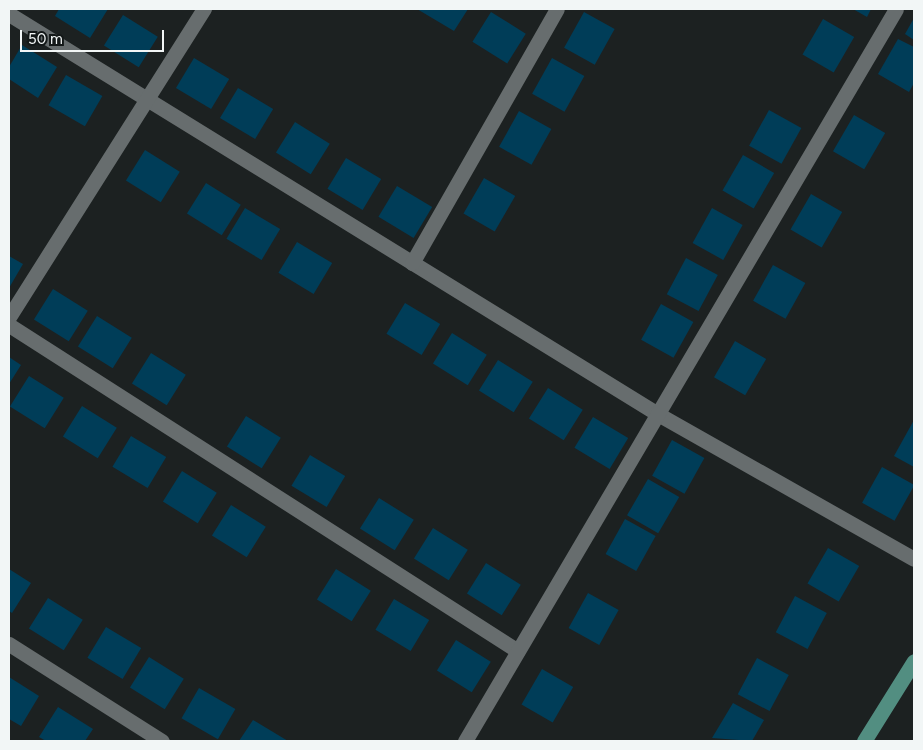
<!DOCTYPE html>
<html>
<head>
<meta charset="utf-8">
<style>
	body { margin:0 }
	#map { position:relative; width:923px; height:750px; overflow:hidden; background:#1c2121; font-family:Figtree,sans-serif }
	div>[style] { position:absolute }
	[style*='--x'] { left:calc(var(--x)*1px); top:calc(var(--y)*1px); width:calc(var(--w)*1px); rotate:calc(var(--a)*1deg) }
	.building>* { inset:0; background:#003d58; transform-origin:0 0 }
	.street>* { height:15px; margin:-7.5px; padding:0 7.5px; transform-origin:7.5px; border-radius:7.5px; background:#676d6e }
	.secondary>* { height:15px; margin:-7.5px; padding:0 7.5px; transform-origin:7.5px; border-radius:7.5px; background:#528e81 }
	span { translate:-50% -50%; white-space:nowrap; text-align:center; line-height:1.15; -webkit-text-stroke:4.5px #131818; paint-order:stroke }
	.frame { position:absolute; inset:0; border:10px solid #f2f6f6; pointer-events:none }
	.scale { position:absolute; left:20px; top:30px; width:144px; height:22px; box-sizing:border-box; border:2px solid #f2f6f6; border-top:0; padding-left:6px; font-size:15px; line-height:18px; white-space:nowrap; color:#f2f6f6; -webkit-text-stroke:4px #131818; paint-order:stroke }
</style>
</head>
<body>
<div id="map">
	<div class="building">
		<div style="clip-path:polygon(59px 9px,108px 9px,90px 38px,55px 16px)"></div>
		<div style="clip-path:polygon(417px 9px,468px 9px,454px 31px)"></div>
		<div style="clip-path:polygon(853px 9px,871px 9px,867px 17px)"></div>
		<div style="left:491px;top:12px;width:41px;height:35px;rotate:32deg"></div>
		<div style="left:584px;top:12px;width:35px;height:41px;rotate:29deg"></div>
		<div style="left:123px;top:15px;width:41px;height:36px;rotate:32deg"></div>
		<div style="clip-path:polygon(914px 18px,914px 40px,905px 34px)"></div>
		<div style="left:823px;top:19px;width:36px;height:41px;rotate:30deg"></div>
		<div style="clip-path:polygon(898px 39px,914px 47px,914px 83px,909px 92px,878px 74px)"></div>
		<div style="clip-path:polygon(22px 45px,57px 67px,38px 98px,9px 79px,9px 67px)"></div>
		<div style="left:194px;top:58px;width:41px;height:35px;rotate:31deg"></div>
		<div style="left:552px;top:58px;width:37px;height:41px;rotate:29deg"></div>
		<div style="left:66px;top:75px;width:42px;height:35px;rotate:30deg"></div>
		<div style="left:238px;top:88px;width:41px;height:35px;rotate:31deg"></div>
		<div style="left:769px;top:110px;width:37px;height:41px;rotate:29deg"></div>
		<div style="left:519px;top:111px;width:37px;height:41px;rotate:29deg"></div>
		<div style="left:854px;top:115px;width:36px;height:42px;rotate:30deg"></div>
		<div style="left:295px;top:122px;width:41px;height:36px;rotate:32deg"></div>
		<div style="left:145px;top:150px;width:41px;height:36px;rotate:32deg"></div>
		<div style="left:743px;top:155px;width:36px;height:41px;rotate:30deg"></div>
		<div style="left:346px;top:158px;width:41px;height:36px;rotate:31deg"></div>
		<div style="left:484px;top:178px;width:36px;height:41px;rotate:30deg"></div>
		<div style="left:206px;top:183px;width:41px;height:36px;rotate:32deg"></div>
		<div style="left:397px;top:186px;width:41px;height:36px;rotate:31deg"></div>
		<div style="left:811px;top:194px;width:36px;height:41px;rotate:30deg"></div>
		<div style="left:245px;top:208px;width:41px;height:36px;rotate:31deg"></div>
		<div style="left:712px;top:208px;width:35px;height:40px;rotate:29deg"></div>
		<div style="left:297px;top:242px;width:41px;height:36px;rotate:31deg"></div>
		<div style="clip-path:polygon(9px 256px,23px 264px,9px 288px)"></div>
		<div style="left:686px;top:258px;width:36px;height:41px;rotate:28deg"></div>
		<div style="left:773px;top:265px;width:37px;height:41px;rotate:29deg"></div>
		<div style="left:53px;top:289px;width:41px;height:36px;rotate:32deg"></div>
		<div style="left:405px;top:303px;width:41px;height:36px;rotate:31deg"></div>
		<div style="left:661px;top:304px;width:37px;height:41px;rotate:29deg"></div>
		<div style="left:97px;top:316px;width:41px;height:36px;rotate:32deg"></div>
		<div style="left:452px;top:333px;width:41px;height:36px;rotate:32deg"></div>
		<div style="left:735px;top:341px;width:36px;height:42px;rotate:30deg"></div>
		<div style="left:151px;top:353px;width:41px;height:36px;rotate:32deg"></div>
		<div style="clip-path:polygon(9px 357px,21px 365px,9px 384px)"></div>
		<div style="left:498px;top:360px;width:41px;height:36px;rotate:32deg"></div>
		<div style="left:29px;top:376px;width:41px;height:36px;rotate:32deg"></div>
		<div style="left:548px;top:388px;width:41px;height:36px;rotate:32deg"></div>
		<div style="left:82px;top:406px;width:41px;height:36px;rotate:32deg"></div>
		<div style="left:246px;top:416px;width:41px;height:36px;rotate:32deg"></div>
		<div style="left:593px;top:417px;width:41px;height:36px;rotate:31deg"></div>
		<div style="clip-path:polygon(914px 420px,914px 467px,894px 456px)"></div>
		<div style="left:131px;top:436px;width:41px;height:36px;rotate:31deg"></div>
		<div style="left:672px;top:440px;width:37px;height:41px;rotate:29deg"></div>
		<div style="left:310px;top:455px;width:41px;height:36px;rotate:31deg"></div>
		<div style="left:882px;top:467px;width:37px;height:41px;rotate:29deg"></div>
		<div style="left:182px;top:471px;width:41px;height:36px;rotate:32deg"></div>
		<div style="left:648px;top:479px;width:36px;height:42px;rotate:30deg"></div>
		<div style="left:379px;top:498px;width:41px;height:36px;rotate:32deg"></div>
		<div style="left:231px;top:505px;width:41px;height:36px;rotate:32deg"></div>
		<div style="left:625px;top:519px;width:35px;height:40px;rotate:29deg"></div>
		<div style="left:433px;top:528px;width:41px;height:36px;rotate:32deg"></div>
		<div style="left:828px;top:548px;width:36px;height:41px;rotate:30deg"></div>
		<div style="left:486px;top:563px;width:41px;height:36px;rotate:32deg"></div>
		<div style="clip-path:polygon(9px 569px,31px 583px,12px 613px,9px 611px)"></div>
		<div style="left:336px;top:569px;width:41px;height:36px;rotate:32deg"></div>
		<div style="left:588px;top:593px;width:35px;height:40px;rotate:29deg"></div>
		<div style="left:795px;top:596px;width:36px;height:41px;rotate:28deg"></div>
		<div style="left:48px;top:598px;width:41px;height:36px;rotate:32deg"></div>
		<div style="left:394px;top:599px;width:41px;height:36px;rotate:31deg"></div>
		<div style="left:106px;top:627px;width:41px;height:36px;rotate:31deg"></div>
		<div style="left:456px;top:640px;width:41px;height:36px;rotate:32deg"></div>
		<div style="left:149px;top:657px;width:41px;height:36px;rotate:32deg"></div>
		<div style="left:757px;top:658px;width:36px;height:41px;rotate:28deg"></div>
		<div style="left:542px;top:669px;width:36px;height:41px;rotate:30deg"></div>
		<div style="clip-path:polygon(9px 677px,39px 696px,21px 726px,9px 719px)"></div>
		<div style="left:199px;top:688px;width:42px;height:35px;rotate:30deg"></div>
		<div style="clip-path:polygon(733px 703px,764px 720px,752px 741px,712px 738px)"></div>
		<div style="clip-path:polygon(58px 707px,93px 729px,85px 741px,46px 741px,39px 737px)"></div>
		<div style="clip-path:polygon(253px 720px,288px 741px,239px 741px)"></div>
	</div>
	<div class="street">
		<div style="--x:9;--y:14;--w:760;--a:31.66"></div>
		<div style="--x:656;--y:413;--w:296;--a:29.5"></div>
		<div style="--x:412;--y:263;--w:292;--a:-60.3"></div>
		<div style="--x:9;--y:317;--w:365;--a:-57.7"></div>
		<div style="--x:9;--y:325;--w:604;--a:32.64"></div>
		<div style="--x:9;--y:644;--w:181;--a:32.4"></div>
		<div style="--x:465;--y:741;--w:849;--a:-59.51"></div>
	</div>
	<div class="secondary">
		<div style="--x:864;--y:741;--w:94;--a:-58"></div>
	</div>
	<div class="frame"></div>
	<div class="scale">50 m</div>
</div>
</body>
</html>
